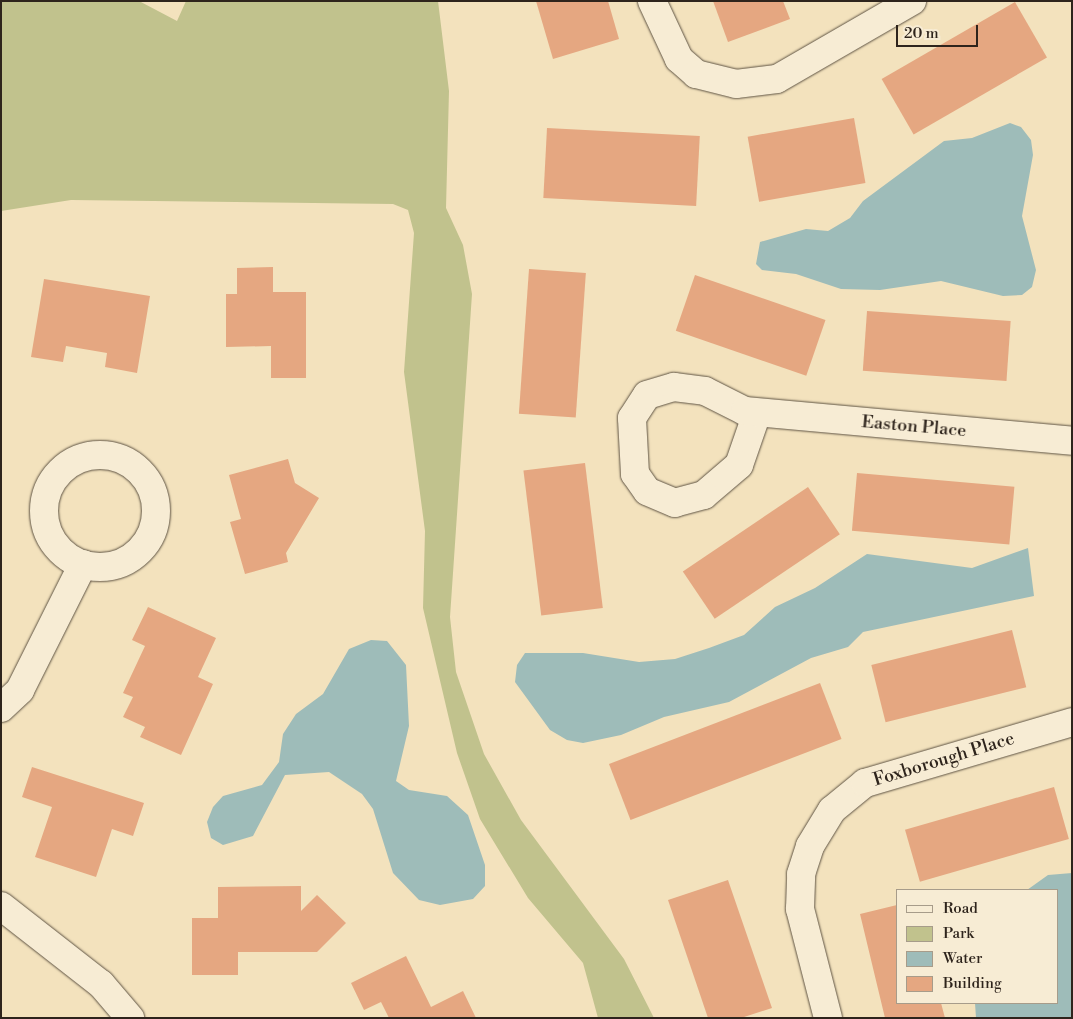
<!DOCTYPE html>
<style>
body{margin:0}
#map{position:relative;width:1073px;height:1019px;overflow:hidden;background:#f3e2bd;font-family:"Libre Bodoni",serif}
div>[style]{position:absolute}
.green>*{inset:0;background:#c1c28d}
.water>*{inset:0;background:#9ebcb9}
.building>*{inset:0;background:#e5a781;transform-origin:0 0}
.roads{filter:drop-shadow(0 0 1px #5f5444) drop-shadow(0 0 1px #5f5444)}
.minor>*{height:28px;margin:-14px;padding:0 14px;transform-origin:14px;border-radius:14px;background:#f7ecd4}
.minor>.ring{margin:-14px;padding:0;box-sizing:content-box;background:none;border:28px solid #f7ecd4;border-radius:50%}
span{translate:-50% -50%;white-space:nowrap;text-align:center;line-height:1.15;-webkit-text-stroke:4px #f7ecd4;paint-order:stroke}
.street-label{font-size:18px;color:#2e241c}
.frame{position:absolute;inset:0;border:2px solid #2e241c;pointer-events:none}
.legend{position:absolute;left:896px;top:889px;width:162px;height:115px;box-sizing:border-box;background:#f7ecd4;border:1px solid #a79c8a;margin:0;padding:6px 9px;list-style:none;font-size:15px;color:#2e241c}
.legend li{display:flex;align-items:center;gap:10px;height:25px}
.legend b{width:25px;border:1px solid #a79c8a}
.scale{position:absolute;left:896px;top:25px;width:82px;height:22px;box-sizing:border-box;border:2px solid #2e241c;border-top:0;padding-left:6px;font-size:15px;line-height:18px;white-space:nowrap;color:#2e241c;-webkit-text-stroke:4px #f7ecd4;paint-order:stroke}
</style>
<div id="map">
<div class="green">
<i style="clip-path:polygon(1px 1px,139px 1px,177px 21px,186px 1px,438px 1px,449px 91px,446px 208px,463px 245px,472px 294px,450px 617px,456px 672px,484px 754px,521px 820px,624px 959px,654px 1018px,598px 1018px,583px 963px,528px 898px,480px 819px,457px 753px,423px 608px,425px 531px,404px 372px,414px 233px,408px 210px,393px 204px,71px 200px,1px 211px)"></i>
</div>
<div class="water">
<i style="clip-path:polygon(1010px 123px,1021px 127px,1031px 140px,1033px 155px,1022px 216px,1036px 270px,1032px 287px,1022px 295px,1003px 296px,941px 281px,880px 290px,841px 289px,796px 274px,762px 270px,756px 264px,760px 242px,806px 229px,828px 231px,850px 218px,863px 201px,944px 141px,972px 138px)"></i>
<i style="clip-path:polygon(1028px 548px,1034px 596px,863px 632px,848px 647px,811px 658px,729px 702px,664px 717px,621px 735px,583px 743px,567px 740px,550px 730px,515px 682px,517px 665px,525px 653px,583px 653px,639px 662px,675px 659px,709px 648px,744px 635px,775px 607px,815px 588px,867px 554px,972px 568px)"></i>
<i style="clip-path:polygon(371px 640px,387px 641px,406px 665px,409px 726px,396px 781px,409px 790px,447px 796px,468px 815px,485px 865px,485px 886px,473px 899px,440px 905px,419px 900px,393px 873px,373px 809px,362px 794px,329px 772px,285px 775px,253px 836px,223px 845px,211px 838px,207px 822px,213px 807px,223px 796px,262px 785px,279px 762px,283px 734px,296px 714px,323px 694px,349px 649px)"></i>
<i style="clip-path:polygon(1072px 873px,1072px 1018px,976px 1018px,975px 1003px,1057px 1003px,1057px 890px,1027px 890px,1048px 875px)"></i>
</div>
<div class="building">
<i style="clip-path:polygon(536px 1px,608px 1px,619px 39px,553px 59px)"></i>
<i style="clip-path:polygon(713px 1px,783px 1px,790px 19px,728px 42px)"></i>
<i style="left:1015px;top:2px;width:64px;height:154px;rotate:60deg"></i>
<i style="left:854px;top:118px;width:66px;height:108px;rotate:80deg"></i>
<i style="left:547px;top:128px;width:153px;height:70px;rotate:3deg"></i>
<i style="clip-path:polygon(273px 267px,273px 292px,306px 292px,306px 378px,271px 378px,271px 346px,226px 347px,226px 294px,237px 294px,237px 268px)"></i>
<i style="left:529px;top:269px;width:57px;height:145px;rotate:4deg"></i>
<i style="left:695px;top:275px;width:138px;height:59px;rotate:19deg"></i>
<i style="clip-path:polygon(44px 279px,150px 296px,137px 373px,105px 367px,107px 353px,66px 346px,63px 362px,31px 357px)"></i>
<i style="left:867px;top:311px;width:144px;height:60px;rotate:4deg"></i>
<i style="clip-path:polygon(288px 459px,295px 483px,319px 498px,286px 553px,288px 562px,245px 574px,230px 522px,241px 519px,229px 475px)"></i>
<i style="left:585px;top:463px;width:146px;height:62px;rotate:83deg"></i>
<i style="left:857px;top:473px;width:158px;height:58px;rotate:5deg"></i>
<i style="left:808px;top:487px;width:57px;height:151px;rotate:56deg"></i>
<i style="clip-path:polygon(148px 607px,216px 638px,198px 677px,213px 684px,181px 755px,140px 737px,145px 727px,123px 717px,133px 697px,123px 693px,145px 646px,132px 640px)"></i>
<i style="left:1012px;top:630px;width:59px;height:145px;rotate:76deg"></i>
<i style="left:820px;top:683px;width:60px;height:226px;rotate:69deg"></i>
<i style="clip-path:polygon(32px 767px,144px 803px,133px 836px,112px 829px,96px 877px,35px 857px,52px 807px,22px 797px)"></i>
<i style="left:1054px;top:787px;width:54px;height:155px;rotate:74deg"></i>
<i style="clip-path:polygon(728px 880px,772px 1008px,741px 1018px,708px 1018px,668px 900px)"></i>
<i style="clip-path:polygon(301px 886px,301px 911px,317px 895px,346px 923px,317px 952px,238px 952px,238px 975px,192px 975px,192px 918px,218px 918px,218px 887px)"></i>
<i style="clip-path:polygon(897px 905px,897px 1003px,941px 1003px,945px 1018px,885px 1018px,860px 914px)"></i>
<i style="clip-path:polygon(406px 956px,431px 1007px,463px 991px,476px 1018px,389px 1018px,381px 1002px,364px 1010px,351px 983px)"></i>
</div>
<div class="roads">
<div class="minor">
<i style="left:652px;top:1px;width:64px;rotate:65deg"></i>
<i style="left:679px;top:59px;width:23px;rotate:41deg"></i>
<i style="left:696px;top:74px;width:41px;rotate:14deg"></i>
<i style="left:736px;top:84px;width:41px;rotate:-7deg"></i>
<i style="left:777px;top:79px;width:156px;rotate:-30deg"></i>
<i style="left:757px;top:413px;width:55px;rotate:109.1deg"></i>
<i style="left:739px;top:465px;width:46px;rotate:139.4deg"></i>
<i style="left:704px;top:495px;width:30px;rotate:165deg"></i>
<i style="left:675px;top:503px;width:30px;rotate:-157deg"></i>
<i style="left:647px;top:491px;width:21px;rotate:-125deg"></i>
<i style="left:635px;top:474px;width:56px;rotate:-93.1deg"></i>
<i style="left:632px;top:418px;width:27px;rotate:-57deg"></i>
<i style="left:647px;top:395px;width:28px;rotate:-17deg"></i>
<i style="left:674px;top:387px;width:31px;rotate:7deg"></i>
<i style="left:705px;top:391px;width:45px;rotate:26.6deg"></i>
<i style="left:745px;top:411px;width:328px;rotate:5.2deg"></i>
<i class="ring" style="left:44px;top:455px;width:84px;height:84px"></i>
<i style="left:1px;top:708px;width:26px;rotate:-43deg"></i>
<i style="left:20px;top:690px;width:141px;rotate:-63.4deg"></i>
<i style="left:1px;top:906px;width:127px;rotate:38deg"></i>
<i style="left:101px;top:984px;width:45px;rotate:49.5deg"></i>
<i style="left:828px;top:1018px;width:113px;rotate:-104.4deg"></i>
<i style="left:800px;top:909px;width:35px;rotate:-88deg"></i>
<i style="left:801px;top:874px;width:29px;rotate:-72deg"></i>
<i style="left:810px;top:846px;width:42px;rotate:-58.6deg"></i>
<i style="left:832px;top:810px;width:43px;rotate:-39.3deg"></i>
<i style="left:865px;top:783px;width:216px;rotate:-16.4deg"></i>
</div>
</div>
<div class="street-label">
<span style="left:914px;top:427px;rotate:5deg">Easton Place</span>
<span style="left:944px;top:760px;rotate:-17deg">Foxborough Place</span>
</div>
<div class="frame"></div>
<ul class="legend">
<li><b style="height:6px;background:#f7ecd4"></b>Road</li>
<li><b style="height:14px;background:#c1c28d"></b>Park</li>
<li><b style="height:14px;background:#9ebcb9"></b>Water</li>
<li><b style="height:14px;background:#e5a781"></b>Building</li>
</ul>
<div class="scale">20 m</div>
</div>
